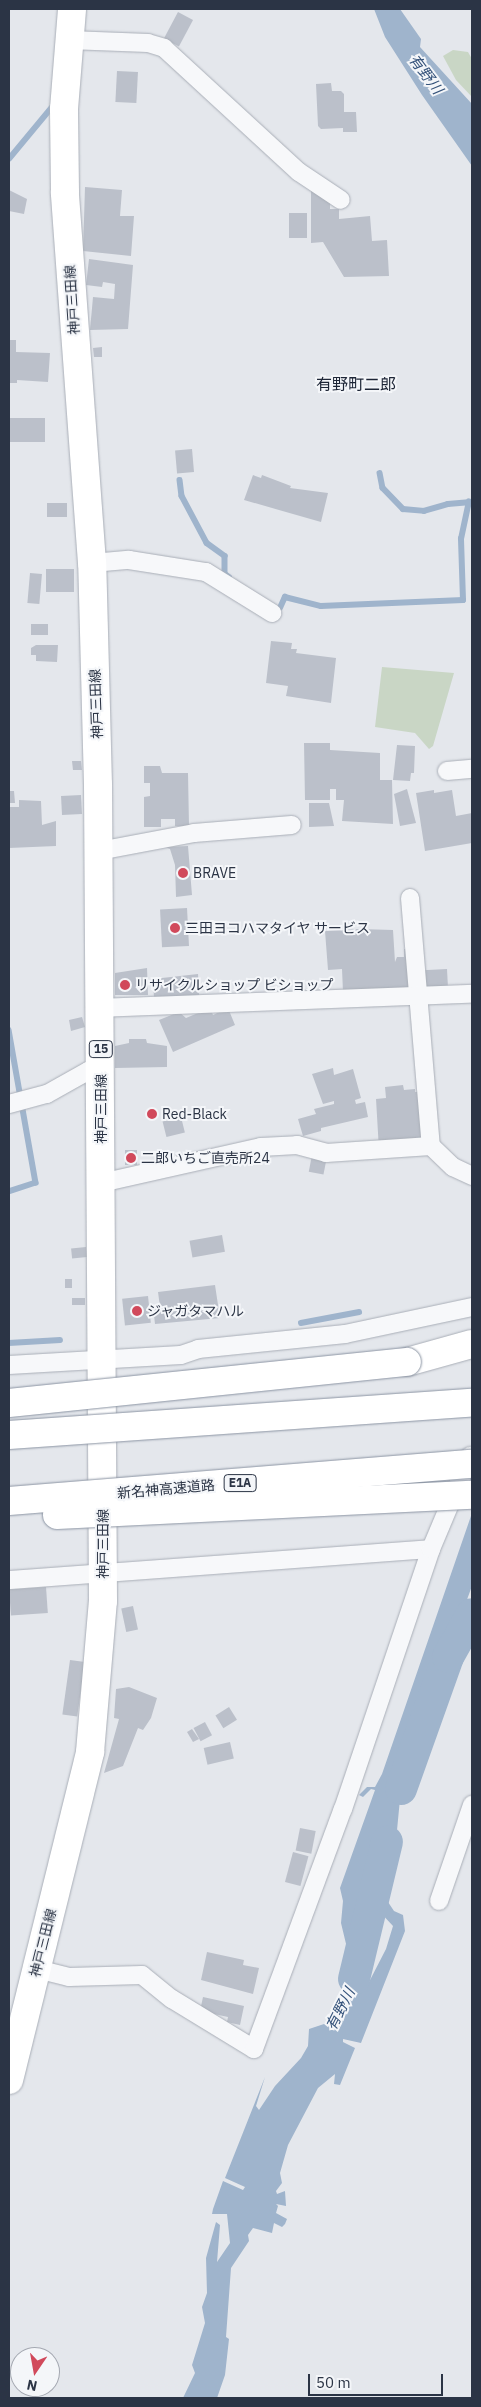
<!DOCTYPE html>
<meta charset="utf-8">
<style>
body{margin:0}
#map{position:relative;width:481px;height:2407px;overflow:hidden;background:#e4e7ec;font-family:"IBM Plex Sans","Noto Sans JP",sans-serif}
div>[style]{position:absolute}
.green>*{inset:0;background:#c9d6c5}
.water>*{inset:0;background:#9fb4cc}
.stream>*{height:5.5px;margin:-2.75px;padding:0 2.75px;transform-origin:2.75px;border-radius:2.75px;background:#9fb4cc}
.river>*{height:32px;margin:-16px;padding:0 16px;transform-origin:16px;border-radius:16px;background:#9fb4cc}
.building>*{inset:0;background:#bbc0ca;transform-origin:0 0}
.roads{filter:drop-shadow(0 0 1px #a9aeb7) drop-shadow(0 0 1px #a9aeb7)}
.minor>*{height:18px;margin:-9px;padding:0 9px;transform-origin:9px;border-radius:9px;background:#f7f8fa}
.primary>*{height:28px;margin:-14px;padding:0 14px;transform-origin:14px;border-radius:14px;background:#fff}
.motorway>*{height:28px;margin:-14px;padding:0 14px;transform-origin:14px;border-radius:14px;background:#fff}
.bridges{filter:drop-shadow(0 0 1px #8b94a3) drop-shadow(0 0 1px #8b94a3)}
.motorway-bridge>*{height:28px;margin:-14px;padding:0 14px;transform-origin:14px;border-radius:14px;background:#fff}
.dots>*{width:14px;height:14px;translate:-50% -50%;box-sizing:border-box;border:2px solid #f4f6f9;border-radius:50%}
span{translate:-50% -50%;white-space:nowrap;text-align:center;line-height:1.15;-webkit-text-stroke:4px #f4f6f9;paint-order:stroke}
.shield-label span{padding:1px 4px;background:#f4f6f9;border:1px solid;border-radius:4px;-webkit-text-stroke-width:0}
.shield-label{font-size:12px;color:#2b3445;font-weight:700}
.street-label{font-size:14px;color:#2b3445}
.poi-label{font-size:14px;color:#2b3445}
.left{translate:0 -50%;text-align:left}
.water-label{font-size:15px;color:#34527a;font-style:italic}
.quarter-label{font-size:16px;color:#1d2536}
.frame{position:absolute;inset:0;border:10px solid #2b3445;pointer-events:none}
.north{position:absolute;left:10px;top:2347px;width:50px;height:50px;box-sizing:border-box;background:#f4f6f9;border:1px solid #a4a8b1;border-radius:50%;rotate:192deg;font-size:14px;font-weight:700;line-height:20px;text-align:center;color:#2b3445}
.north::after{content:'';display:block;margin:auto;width:18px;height:22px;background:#d1495b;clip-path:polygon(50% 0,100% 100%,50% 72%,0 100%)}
.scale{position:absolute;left:308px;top:2374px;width:135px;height:22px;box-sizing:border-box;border:2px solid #2b3445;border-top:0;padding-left:6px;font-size:15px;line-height:18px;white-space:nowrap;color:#2b3445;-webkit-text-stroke:4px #f4f6f9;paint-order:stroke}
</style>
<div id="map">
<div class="green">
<i style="clip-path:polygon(453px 50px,468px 52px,472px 59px,472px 97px,456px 80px,443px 56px)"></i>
<i style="clip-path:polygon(382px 667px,454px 673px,433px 746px,429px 749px,415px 733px,375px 727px)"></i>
</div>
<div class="water">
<i style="clip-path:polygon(374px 9px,400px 9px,421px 39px,420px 47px,472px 104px,472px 166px,422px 95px,385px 37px)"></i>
<i style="clip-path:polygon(evenodd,472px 1513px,472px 1586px,422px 1722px,400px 1799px,395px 1851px,387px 1859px,388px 1902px,394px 1911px,403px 1915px,405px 1931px,361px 2043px,343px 2039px,343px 2042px,355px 2048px,340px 2085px,334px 2084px,335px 2074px,318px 2088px,288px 2145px,280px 2173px,282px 2183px,276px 2191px,277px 2194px,285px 2191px,286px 2206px,276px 2204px,278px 2206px,276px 2213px,287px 2219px,285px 2224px,282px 2227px,274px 2223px,272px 2233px,253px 2228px,248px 2235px,249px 2241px,231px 2268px,226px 2337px,229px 2339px,225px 2375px,217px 2398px,183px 2398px,195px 2373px,192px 2365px,205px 2323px,202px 2307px,207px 2293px,206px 2258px,216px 2222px,220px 2225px,217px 2262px,230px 2243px,227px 2214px,212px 2214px,213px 2209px,223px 2181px,243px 2190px,245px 2187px,225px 2178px,265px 2077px,256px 2106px,259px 2110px,275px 2086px,301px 2058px,308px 2046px,309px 2029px,327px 2023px,339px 2008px,354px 1977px,356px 1964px,347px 1948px,341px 1923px,343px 1901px,340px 1888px,375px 1790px,371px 1789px,363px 1797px,359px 1795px,367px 1787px,375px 1787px,382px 1774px,472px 1513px,376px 1867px,373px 1880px,380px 1889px,379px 1911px,393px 1926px,386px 1949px,369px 1982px,370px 1957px,365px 1948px,362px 1912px,372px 1869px,376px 1867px)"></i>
</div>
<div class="stream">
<i style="left:9px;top:159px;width:69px;rotate:-50.3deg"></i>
<i style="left:380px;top:473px;width:15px;rotate:79deg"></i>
<i style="left:383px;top:488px;width:29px;rotate:46deg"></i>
<i style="left:403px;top:509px;width:21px;rotate:5deg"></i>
<i style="left:424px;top:511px;width:25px;rotate:-16deg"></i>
<i style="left:448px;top:504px;width:23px;rotate:-5deg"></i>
<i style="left:180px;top:480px;width:16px;rotate:83deg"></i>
<i style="left:182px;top:496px;width:53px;rotate:62deg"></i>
<i style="left:207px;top:543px;width:22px;rotate:36deg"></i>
<i style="left:225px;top:556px;width:18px;rotate:90deg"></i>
<i style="left:225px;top:574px;width:5px;rotate:37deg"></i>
<i style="left:280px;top:608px;width:12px;rotate:-66deg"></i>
<i style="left:285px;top:597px;width:37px;rotate:14deg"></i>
<i style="left:321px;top:606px;width:142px;rotate:-2.4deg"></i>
<i style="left:463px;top:600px;width:61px;rotate:-91.9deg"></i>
<i style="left:461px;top:539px;width:38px;rotate:-78deg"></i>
<i style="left:9px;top:1030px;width:155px;rotate:80deg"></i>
<i style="left:36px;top:1183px;width:28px;rotate:162deg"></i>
<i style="left:301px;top:1323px;width:59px;rotate:-10.7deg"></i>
<i style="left:9px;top:1343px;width:51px;rotate:-3.4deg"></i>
</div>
<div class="river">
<i style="left:401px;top:1789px;width:140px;rotate:-70.4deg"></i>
<i style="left:448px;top:1657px;width:49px;rotate:-60.8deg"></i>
<i style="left:354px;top:1979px;width:141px;rotate:-76.5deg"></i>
</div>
<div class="building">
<i style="left:178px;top:12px;width:17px;height:30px;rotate:28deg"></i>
<i style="left:117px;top:71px;width:21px;height:31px;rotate:3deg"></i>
<i style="clip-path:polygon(331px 83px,332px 91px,341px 91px,344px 94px,344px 112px,356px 112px,357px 132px,343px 132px,343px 128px,321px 129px,318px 126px,316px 84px)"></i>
<i style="clip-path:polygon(85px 187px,122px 190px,120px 216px,134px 216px,131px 256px,83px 251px)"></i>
<i style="clip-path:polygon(9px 190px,27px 199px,24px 214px,9px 211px)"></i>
<i style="clip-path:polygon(311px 191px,330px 192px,330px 209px,339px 209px,339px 219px,370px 216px,372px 241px,387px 240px,389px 276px,344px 277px,323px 242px,311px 243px)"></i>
<i style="left:289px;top:213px;width:18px;height:25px"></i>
<i style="clip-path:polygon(89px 259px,133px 265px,128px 329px,90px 330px,93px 297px,114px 299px,115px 284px,103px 282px,102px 287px,86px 285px)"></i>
<i style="clip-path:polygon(9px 340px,16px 340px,16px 352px,50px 353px,48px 382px,17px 380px,17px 383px,9px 383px)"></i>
<i style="clip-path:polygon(102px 347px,102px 357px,94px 357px,93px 348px)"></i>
<i style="left:9px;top:418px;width:36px;height:24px"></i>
<i style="left:192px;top:449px;width:23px;height:17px;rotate:85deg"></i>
<i style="clip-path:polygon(253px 475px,261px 478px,262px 475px,291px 486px,290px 488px,328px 493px,321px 522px,244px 500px)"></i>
<i style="left:47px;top:503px;width:20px;height:14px"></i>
<i style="left:46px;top:569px;width:28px;height:23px"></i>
<i style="left:30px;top:573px;width:12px;height:30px;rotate:5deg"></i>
<i style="left:31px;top:624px;width:17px;height:11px"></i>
<i style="clip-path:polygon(271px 641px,292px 643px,291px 649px,297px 649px,296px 653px,336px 658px,331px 703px,286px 696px,288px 686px,266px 683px)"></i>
<i style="clip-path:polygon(36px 645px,58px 645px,57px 662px,36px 661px,36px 655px,31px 655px,31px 648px)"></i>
<i style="clip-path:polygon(304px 743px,330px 743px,330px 750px,380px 753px,380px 780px,392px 780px,393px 824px,342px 821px,344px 800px,336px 800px,336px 789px,330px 789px,330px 800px,305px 800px)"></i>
<i style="clip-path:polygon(397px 745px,415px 746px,414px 773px,411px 773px,410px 781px,393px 780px)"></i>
<i style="clip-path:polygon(72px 761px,81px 761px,82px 770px,73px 770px)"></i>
<i style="clip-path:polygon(144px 766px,160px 766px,162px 773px,188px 773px,189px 826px,175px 826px,175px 819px,161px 819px,161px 827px,144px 827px,144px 797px,150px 796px,150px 783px,144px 783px)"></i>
<i style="clip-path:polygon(407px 789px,416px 823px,400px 826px,394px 794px)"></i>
<i style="clip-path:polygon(434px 790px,434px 793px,452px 790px,456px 816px,472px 813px,472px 843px,425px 851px,416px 793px)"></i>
<i style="clip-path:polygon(9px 791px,14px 791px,15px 803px,9px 803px)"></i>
<i style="left:81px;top:795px;width:19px;height:20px;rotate:87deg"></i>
<i style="clip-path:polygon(19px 800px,41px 801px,42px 825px,56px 821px,56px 846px,9px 848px,9px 807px,19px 807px)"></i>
<i style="clip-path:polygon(309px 803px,329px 803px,334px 826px,309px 827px)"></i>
<i style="clip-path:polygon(188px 846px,192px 895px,176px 897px,175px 865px,170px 849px,165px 847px)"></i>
<i style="left:187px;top:908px;width:38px;height:27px;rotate:87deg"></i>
<i style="clip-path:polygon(359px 929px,393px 930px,395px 962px,397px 957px,404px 957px,404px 949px,410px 949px,412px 988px,343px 992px,342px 969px,328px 970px,325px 931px)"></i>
<i style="clip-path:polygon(147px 968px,148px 995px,115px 995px,115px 973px)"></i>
<i style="left:447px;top:969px;width:20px;height:29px;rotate:87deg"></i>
<i style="clip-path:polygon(198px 974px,199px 995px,196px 996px,154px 998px,153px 979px)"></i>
<i style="clip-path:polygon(210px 1008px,213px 1015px,228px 1008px,235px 1025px,173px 1052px,159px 1020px,179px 1012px,186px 1018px)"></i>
<i style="clip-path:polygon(82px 1017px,85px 1027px,71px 1031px,69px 1020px)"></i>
<i style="clip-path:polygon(129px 1039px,146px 1039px,147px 1043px,167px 1046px,167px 1067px,115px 1068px,115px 1046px,129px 1043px)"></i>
<i style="clip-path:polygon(333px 1068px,334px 1075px,353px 1069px,361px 1098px,355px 1100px,356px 1104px,365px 1102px,368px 1117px,321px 1128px,321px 1131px,303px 1136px,298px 1119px,316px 1114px,314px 1109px,334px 1104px,334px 1101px,323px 1104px,312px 1074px)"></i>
<i style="clip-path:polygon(403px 1085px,404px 1090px,415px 1089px,415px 1092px,419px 1092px,426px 1144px,379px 1150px,376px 1099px,386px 1098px,385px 1087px)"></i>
<i style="left:181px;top:1117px;width:16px;height:19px;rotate:76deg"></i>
<i style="left:125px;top:1150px;width:12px;height:15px"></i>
<i style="left:312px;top:1155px;width:15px;height:17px;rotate:11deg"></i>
<i style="left:222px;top:1235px;width:17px;height:33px;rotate:80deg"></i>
<i style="left:86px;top:1247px;width:10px;height:15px;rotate:84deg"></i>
<i style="left:65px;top:1279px;width:7px;height:9px"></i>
<i style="clip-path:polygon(215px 1285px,220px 1318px,155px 1324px,153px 1307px,160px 1307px,158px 1292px)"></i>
<i style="left:148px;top:1296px;width:27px;height:26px;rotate:84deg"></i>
<i style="left:85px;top:1298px;width:7px;height:13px;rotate:90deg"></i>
<i style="left:46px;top:1587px;width:26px;height:37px;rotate:86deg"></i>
<i style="left:133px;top:1606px;width:24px;height:12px;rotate:78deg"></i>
<i style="left:70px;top:1660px;width:15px;height:55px;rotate:8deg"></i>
<i style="clip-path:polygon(129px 1687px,157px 1698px,151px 1718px,143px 1730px,138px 1728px,123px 1766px,104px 1773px,119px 1719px,114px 1718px,116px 1689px)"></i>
<i style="left:229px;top:1707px;width:15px;height:16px;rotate:58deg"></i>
<i style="left:205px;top:1722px;width:15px;height:13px;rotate:62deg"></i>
<i style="clip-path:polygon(192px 1729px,199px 1739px,193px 1742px,187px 1732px)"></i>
<i style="left:230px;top:1742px;width:17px;height:27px;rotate:77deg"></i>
<i style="left:300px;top:1828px;width:16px;height:23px;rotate:11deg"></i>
<i style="left:293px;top:1852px;width:16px;height:31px;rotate:15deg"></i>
<i style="clip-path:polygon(207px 1952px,244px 1960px,243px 1965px,259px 1968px,253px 1994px,201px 1980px)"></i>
<i style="clip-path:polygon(203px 1997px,244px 2006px,240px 2025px,227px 2022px,228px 2017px,200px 2011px)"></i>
</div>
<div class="roads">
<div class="minor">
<i style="left:69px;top:40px;width:79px;rotate:2.2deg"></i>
<i style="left:148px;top:43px;width:17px;rotate:17deg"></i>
<i style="left:164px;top:48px;width:183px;rotate:42.6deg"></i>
<i style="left:299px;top:172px;width:50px;rotate:33.7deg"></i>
<i style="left:92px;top:563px;width:37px;rotate:-5deg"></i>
<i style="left:129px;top:560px;width:78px;rotate:8.9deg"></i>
<i style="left:206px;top:572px;width:78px;rotate:31.8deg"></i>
<i style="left:447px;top:771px;width:25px;rotate:-5deg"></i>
<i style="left:99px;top:851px;width:97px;rotate:-10.7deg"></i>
<i style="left:194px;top:833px;width:98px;rotate:-4.7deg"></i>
<i style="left:410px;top:898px;width:249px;rotate:85.2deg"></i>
<i style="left:431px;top:1146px;width:30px;rotate:44deg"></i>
<i style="left:453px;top:1167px;width:21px;rotate:25deg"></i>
<i style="left:100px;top:1008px;width:372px;rotate:-2.2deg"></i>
<i style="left:9px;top:1104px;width:39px;rotate:-15deg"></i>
<i style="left:47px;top:1094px;width:47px;rotate:-29.3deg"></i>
<i style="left:88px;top:1071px;width:13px"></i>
<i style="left:101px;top:1183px;width:164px;rotate:-12.7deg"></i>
<i style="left:261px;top:1147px;width:36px;rotate:-3deg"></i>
<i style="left:297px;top:1145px;width:30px;rotate:15deg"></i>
<i style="left:326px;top:1153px;width:105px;rotate:-3.8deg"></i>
<i style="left:9px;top:1365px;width:172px;rotate:-3.3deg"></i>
<i style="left:181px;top:1355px;width:18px;rotate:-19deg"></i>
<i style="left:198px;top:1349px;width:148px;rotate:-5.8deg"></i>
<i style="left:345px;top:1334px;width:130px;rotate:-12deg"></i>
<i style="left:9px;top:1580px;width:423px;rotate:-4.2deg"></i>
<i style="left:439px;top:1901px;width:102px;rotate:-71deg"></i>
<i style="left:37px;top:1969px;width:33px;rotate:14deg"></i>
<i style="left:69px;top:1977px;width:73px;rotate:-1.6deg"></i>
<i style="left:142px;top:1975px;width:38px;rotate:39deg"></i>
<i style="left:172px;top:1999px;width:96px;rotate:31.4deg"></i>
<i style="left:254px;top:2049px;width:256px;rotate:-69.7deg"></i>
<i style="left:343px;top:1809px;width:274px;rotate:-71.3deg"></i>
<i style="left:431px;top:1549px;width:101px;rotate:-67.2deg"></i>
</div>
<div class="primary">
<i style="left:9px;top:2080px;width:338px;rotate:-76.1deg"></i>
<i style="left:90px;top:1752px;width:152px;rotate:-85.1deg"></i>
<i style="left:103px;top:1601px;width:816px;rotate:-90.35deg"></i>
<i style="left:98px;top:785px;width:222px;rotate:-91.5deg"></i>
<i style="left:92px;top:563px;width:372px;rotate:-94.2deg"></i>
<i style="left:65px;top:192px;width:83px;rotate:-90.7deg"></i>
<i style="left:64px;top:109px;width:100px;rotate:-85.4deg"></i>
</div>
<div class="motorway">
<i style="left:407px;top:1362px;width:67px;rotate:-15.5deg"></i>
</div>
</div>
<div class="bridges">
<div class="motorway-bridge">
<i style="left:9px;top:1403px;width:400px;rotate:-5.9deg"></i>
<i style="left:9px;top:1435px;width:464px;rotate:-4deg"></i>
<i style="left:9px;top:1501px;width:464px;rotate:-4.6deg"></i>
<i style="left:57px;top:1515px;width:415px;rotate:-2.8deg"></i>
</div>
</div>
<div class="dots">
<i style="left:183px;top:873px;background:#d1495b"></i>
<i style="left:175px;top:928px;background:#d1495b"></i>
<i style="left:125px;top:985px;background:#d1495b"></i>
<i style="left:152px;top:1114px;background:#d1495b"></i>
<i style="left:131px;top:1158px;background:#d1495b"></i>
<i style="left:137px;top:1311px;background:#d1495b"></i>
</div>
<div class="shield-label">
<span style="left:101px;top:1049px">15</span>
<span style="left:240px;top:1483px">E1A</span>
</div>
<div class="street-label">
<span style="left:72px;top:300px;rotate:-94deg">神戸三田線</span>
<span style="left:96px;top:704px;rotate:-92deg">神戸三田線</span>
<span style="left:101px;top:1109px;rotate:-90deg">神戸三田線</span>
<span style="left:166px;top:1489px;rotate:-5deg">新名神高速道路</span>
<span style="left:103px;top:1544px;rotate:-90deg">神戸三田線</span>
<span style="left:43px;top:1943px;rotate:-76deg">神戸三田線</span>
</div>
<div class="poi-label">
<span class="left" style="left:193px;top:873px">BRAVE</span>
<span class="left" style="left:185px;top:928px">三田ヨコハマタイヤ サービス</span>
<span class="left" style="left:135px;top:985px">リサイクルショップ ビショップ</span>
<span class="left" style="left:162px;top:1114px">Red-Black</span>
<span class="left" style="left:141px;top:1158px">二郎いちご直売所24</span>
<span class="left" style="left:147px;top:1311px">ジャガタマハル</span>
</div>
<div class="water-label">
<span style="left:426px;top:74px;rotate:53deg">有野川</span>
<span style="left:340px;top:2009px;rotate:-63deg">有野川</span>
</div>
<div class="quarter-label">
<span style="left:356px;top:384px">有野町二郎</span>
</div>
<div class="frame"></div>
<div class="north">N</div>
<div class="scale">50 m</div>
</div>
